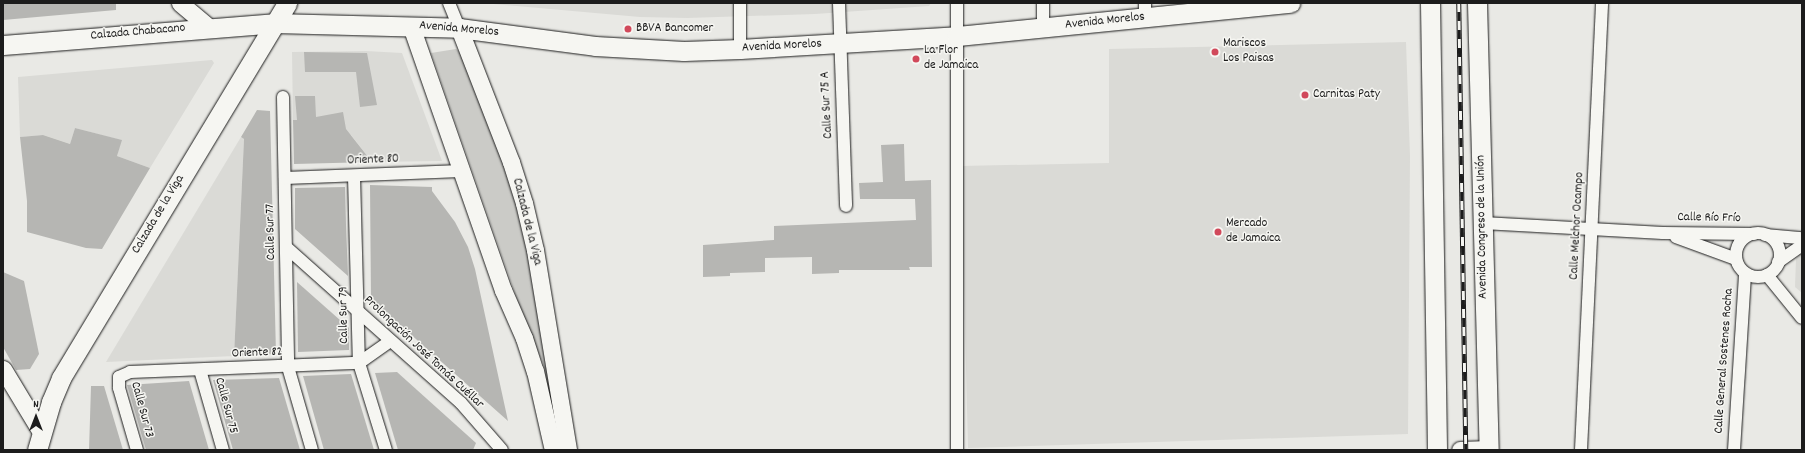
<!DOCTYPE html>
<meta charset="utf-8">
<style>
body{margin:0}
#map{position:relative;width:1805px;height:453px;overflow:hidden;background:#e9e9e5;font-family:Dekko,sans-serif}
div>[style]{position:absolute}
.built>*{inset:0;background:#dadad6}
.green>*{inset:0;background:#cbcbc7}
.building>*{inset:0;background:#b6b6b3}
.roads{filter:drop-shadow(0 0 1px #1c1c1c) drop-shadow(0 0 1px #1c1c1c)}
.street>*{height:12px;margin:-6px;padding:0 6px;transform-origin:6px;border-radius:6px;background:#f6f6f2}
.street>.ring{margin:-6px;padding:0;box-sizing:content-box;background:none;border:12px solid #f6f6f2;border-radius:50%}
.secondary>*{height:17px;margin:-8.5px;padding:0 8.5px;transform-origin:8.5px;border-radius:8.5px;background:#f6f6f2}
.primary>*{height:19px;margin:-9.5px;padding:0 9.5px;transform-origin:9.5px;border-radius:9.5px;background:#f6f6f2}
.rail>*{height:4.5px;margin-top:-2.25px;transform-origin:0;background:repeating-linear-gradient(90deg,#f6f6f2 0 9px,#1c1c1c 0 18px);box-sizing:border-box;border-block:1px solid #1c1c1c}
.dots>*{width:11px;height:11px;translate:-50% -50%;box-sizing:border-box;border:2px solid #f6f6f2;border-radius:50%}
span{translate:-50% -50%;white-space:nowrap;text-align:center;line-height:1.15;-webkit-text-stroke:3px #f6f6f2;paint-order:stroke}
.street-label{font-size:13px;color:#1c1c1c}
.poi-label{font-size:13px;color:#1c1c1c}
.left{translate:0 -50%;text-align:left}
.frame{position:absolute;inset:0;border:4px solid #1c1c1c;pointer-events:none}
.north{position:absolute;left:16px;top:397px;width:40px;height:40px;-webkit-text-stroke:3px #f6f6f2;paint-order:stroke;rotate:0deg;font-size:11px;font-weight:700;line-height:16px;text-align:center;color:#1c1c1c}
.north::after{content:'';display:block;margin:auto;width:14px;height:18px;background:#1c1c1c;clip-path:polygon(50% 0,100% 100%,50% 72%,0 100%)}
</style>
<div id="map">
<div class="built">
<i style="clip-path:polygon(482px 3px,931px 3px,929px 6px,815px 14px,687px 18px,640px 17px)"></i>
<i style="clip-path:polygon(1406px 42px,1410px 156px,1408px 434px,968px 448px,961px 166px,1109px 163px,1109px 49px)"></i>
<i style="clip-path:polygon(366px 51px,402px 53px,442px 161px,372px 162px,351px 135px,299px 150px,297px 120px,293px 120px,292px 52px)"></i>
<i style="clip-path:polygon(212px 60px,214px 63px,150px 168px,117px 156px,121px 140px,75px 128px,70px 144px,43px 135px,20px 137px,18px 77px)"></i>
<i style="clip-path:polygon(241px 137px,244px 139px,234px 356px,106px 362px)"></i>
<i style="clip-path:polygon(1802px 251px,1802px 293px,1795px 287px,1796px 259px)"></i>
</div>
<div class="green">
<i style="clip-path:polygon(456px 49px,460px 52px,490px 124px,528px 236px,549px 379px,518px 302px,431px 53px)"></i>
</div>
<div class="building">
<i style="clip-path:polygon(3px 3px,116px 3px,116px 10px,3px 20px)"></i>
<i style="clip-path:polygon(304px 52px,367px 53px,377px 105px,360px 107px,356px 72px,305px 72px)"></i>
<i style="clip-path:polygon(295px 96px,315px 96px,316px 117px,343px 112px,346px 129px,372px 162px,294px 164px,293px 120px,297px 120px)"></i>
<i style="clip-path:polygon(257px 110px,270px 111px,276px 354px,234px 356px,244px 139px,241px 137px)"></i>
<i style="clip-path:polygon(75px 128px,122px 140px,117px 156px,150px 168px,102px 249px,86px 248px,27px 232px,27px 201px,20px 137px,43px 135px,70px 144px)"></i>
<i style="clip-path:polygon(904px 144px,905px 181px,931px 180px,932px 267px,909px 267px,910px 270px,839px 270px,839px 273px,812px 274px,812px 257px,765px 258px,765px 272px,730px 273px,730px 276px,703px 277px,703px 245px,774px 240px,774px 226px,916px 220px,915px 199px,860px 199px,859px 183px,883px 182px,881px 145px)"></i>
<i style="clip-path:polygon(370px 185px,432px 187px,432px 191px,455px 222px,468px 247px,475px 269px,508px 421px,371px 299px)"></i>
<i style="clip-path:polygon(345px 187px,346px 225px,348px 276px,295px 229px,295px 188px)"></i>
<i style="clip-path:polygon(3px 272px,24px 281px,39px 354px,30px 369px,16px 370px,3px 347px)"></i>
<i style="clip-path:polygon(297px 282px,349px 328px,349px 350px,298px 352px)"></i>
<i style="clip-path:polygon(397px 372px,476px 443px,473px 450px,398px 450px,375px 373px)"></i>
<i style="clip-path:polygon(351px 374px,374px 450px,324px 450px,303px 376px)"></i>
<i style="clip-path:polygon(279px 378px,300px 450px,233px 450px,213px 380px)"></i>
<i style="clip-path:polygon(189px 381px,209px 450px,146px 450px,127px 385px)"></i>
<i style="clip-path:polygon(91px 386px,104px 386px,123px 450px,89px 450px)"></i>
</div>
<div class="roads">
<div class="street">
<i style="left:449px;top:3px;width:27px;rotate:68deg"></i>
<i style="left:740px;top:3px;width:46px;rotate:90deg"></i>
<i style="left:839px;top:3px;width:203px;rotate:88deg"></i>
<i style="left:1043px;top:3px;width:25px;rotate:90deg"></i>
<i style="left:1145px;top:3px;width:15px;rotate:90deg"></i>
<i style="left:283px;top:97px;width:270px;rotate:88.9deg"></i>
<i style="left:288px;top:367px;width:86px;rotate:73.9deg"></i>
<i style="left:354px;top:176px;width:187px;rotate:88.5deg"></i>
<i style="left:359px;top:363px;width:91px;rotate:72.8deg"></i>
<i style="left:285px;top:178px;width:176px;rotate:-2.3deg"></i>
<i style="left:1483px;top:223px;width:180px;rotate:3.2deg"></i>
<i style="left:1663px;top:233px;width:91px;rotate:0.6deg"></i>
<i class="ring" style="left:1736px;top:233px;width:32px;height:32px"></i>
<i style="left:1765px;top:235px;width:37px;rotate:5deg"></i>
<i style="left:1676px;top:237px;width:64px;rotate:20.1deg"></i>
<i style="left:286px;top:247px;width:234px;rotate:41.7deg"></i>
<i style="left:461px;top:403px;width:62px;rotate:48.9deg"></i>
<i style="left:1778px;top:262px;width:29px;rotate:-35deg"></i>
<i style="left:1767px;top:275px;width:55px;rotate:50.9deg"></i>
<i style="left:200px;top:370px;width:83px;rotate:74deg"></i>
<i style="left:137px;top:450px;width:65px;rotate:-106.2deg"></i>
<i style="left:119px;top:388px;width:11px;rotate:-90deg"></i>
<i style="left:119px;top:377px;width:12px;rotate:-24deg"></i>
<i style="left:130px;top:372px;width:229px;rotate:-2.3deg"></i>
<i style="left:359px;top:363px;width:38px;rotate:-35deg"></i>
<i style="left:957px;top:450px;width:447px;rotate:-90deg"></i>
<i style="left:1581px;top:450px;width:447px;rotate:-87.3deg"></i>
<i style="left:1734px;top:450px;width:177px;rotate:-86.4deg"></i>
</div>
<div class="secondary">
<i style="left:180px;top:3px;width:38px;rotate:40deg"></i>
<i style="left:411px;top:26px;width:280px;rotate:70.8deg"></i>
<i style="left:503px;top:290px;width:52px;rotate:66.4deg"></i>
<i style="left:524px;top:338px;width:35px;rotate:72deg"></i>
<i style="left:535px;top:371px;width:81px;rotate:77.2deg"></i>
<i style="left:459px;top:28px;width:144px;rotate:68.8deg"></i>
<i style="left:511px;top:162px;width:43px;rotate:72.4deg"></i>
<i style="left:524px;top:203px;width:48px;rotate:76.8deg"></i>
<i style="left:535px;top:250px;width:203px;rotate:80.6deg"></i>
<i style="left:3px;top:369px;width:74px;rotate:58.9deg"></i>
<i style="left:1460px;top:450px;width:29px;rotate:-2deg"></i>
</div>
<div class="primary">
<i style="left:1430px;top:3px;width:447px;rotate:89.1deg"></i>
<i style="left:1477px;top:3px;width:447px;rotate:88.5deg"></i>
<i style="left:3px;top:45px;width:272px;rotate:-4.6deg"></i>
<i style="left:274px;top:23px;width:185px;rotate:1.5deg"></i>
<i style="left:459px;top:28px;width:137px;rotate:7.5deg"></i>
<i style="left:595px;top:46px;width:89px;rotate:3.2deg"></i>
<i style="left:684px;top:51px;width:56px;rotate:-2deg"></i>
<i style="left:740px;top:49px;width:217px;rotate:-3.4deg"></i>
<i style="left:957px;top:36px;width:335px;rotate:-5.7deg"></i>
<i style="left:37px;top:450px;width:50px;rotate:-73.7deg"></i>
<i style="left:51px;top:402px;width:26px;rotate:-67deg"></i>
<i style="left:61px;top:378px;width:438px;rotate:-58.9deg"></i>
</div>
</div>
<div class="rail">
<i style="left:1459px;top:3px;width:447px;rotate:89.1deg"></i>
</div>
<div class="dots">
<i style="left:628px;top:29px;background:#d1495b"></i>
<i style="left:1215px;top:52px;background:#d1495b"></i>
<i style="left:916px;top:59px;background:#d1495b"></i>
<i style="left:1305px;top:95px;background:#d1495b"></i>
<i style="left:1218px;top:232px;background:#d1495b"></i>
</div>
<div class="street-label">
<span style="left:1105px;top:22px;rotate:-6deg">Avenida Morelos</span>
<span style="left:459px;top:30px;rotate:5deg">Avenida Morelos</span>
<span style="left:138px;top:33px;rotate:-5deg">Calzada Chabacano</span>
<span style="left:782px;top:47px;rotate:-3deg">Avenida Morelos</span>
<span style="left:828px;top:105px;rotate:-93deg">Calle Sur 75 A</span>
<span style="left:373px;top:161px;rotate:-2deg">Oriente 80</span>
<span style="left:159px;top:215px;rotate:-59deg">Calzada de la Viga</span>
<span style="left:1709px;top:219px;rotate:1deg">Calle Río Frío</span>
<span style="left:526px;top:222px;rotate:76deg">Calzada de la Viga</span>
<span style="left:1578px;top:226px;rotate:-87deg">Calle Melchor Ocampo</span>
<span style="left:1483px;top:227px;rotate:-91deg">Avenida Congreso de la Unión</span>
<span style="left:272px;top:232px;rotate:-91deg">Calle Sur 77</span>
<span style="left:345px;top:315px;rotate:-91deg">Calle Sur 79</span>
<span style="left:423px;top:353px;rotate:43deg">Prolongación José Tomás Cuéllar</span>
<span style="left:257px;top:354px;rotate:-2deg">Oriente 82</span>
<span style="left:1725px;top:361px;rotate:-86deg">Calle General Sostenes Rocha</span>
<span style="left:225px;top:406px;rotate:75deg">Calle Sur 75</span>
<span style="left:141px;top:410px;rotate:75deg">Calle Sur 73</span>
</div>
<div class="poi-label">
<span class="left" style="left:636px;top:29px">BBVA Bancomer</span>
<span class="left" style="left:1223px;top:52px">Mariscos<br>Los Paisas</span>
<span class="left" style="left:924px;top:59px">La Flor<br>de Jamaica</span>
<span class="left" style="left:1313px;top:95px">Carnitas Paty</span>
<span class="left" style="left:1226px;top:232px">Mercado<br>de Jamaica</span>
</div>
<div class="frame"></div>
<div class="north">N</div>
</div>
